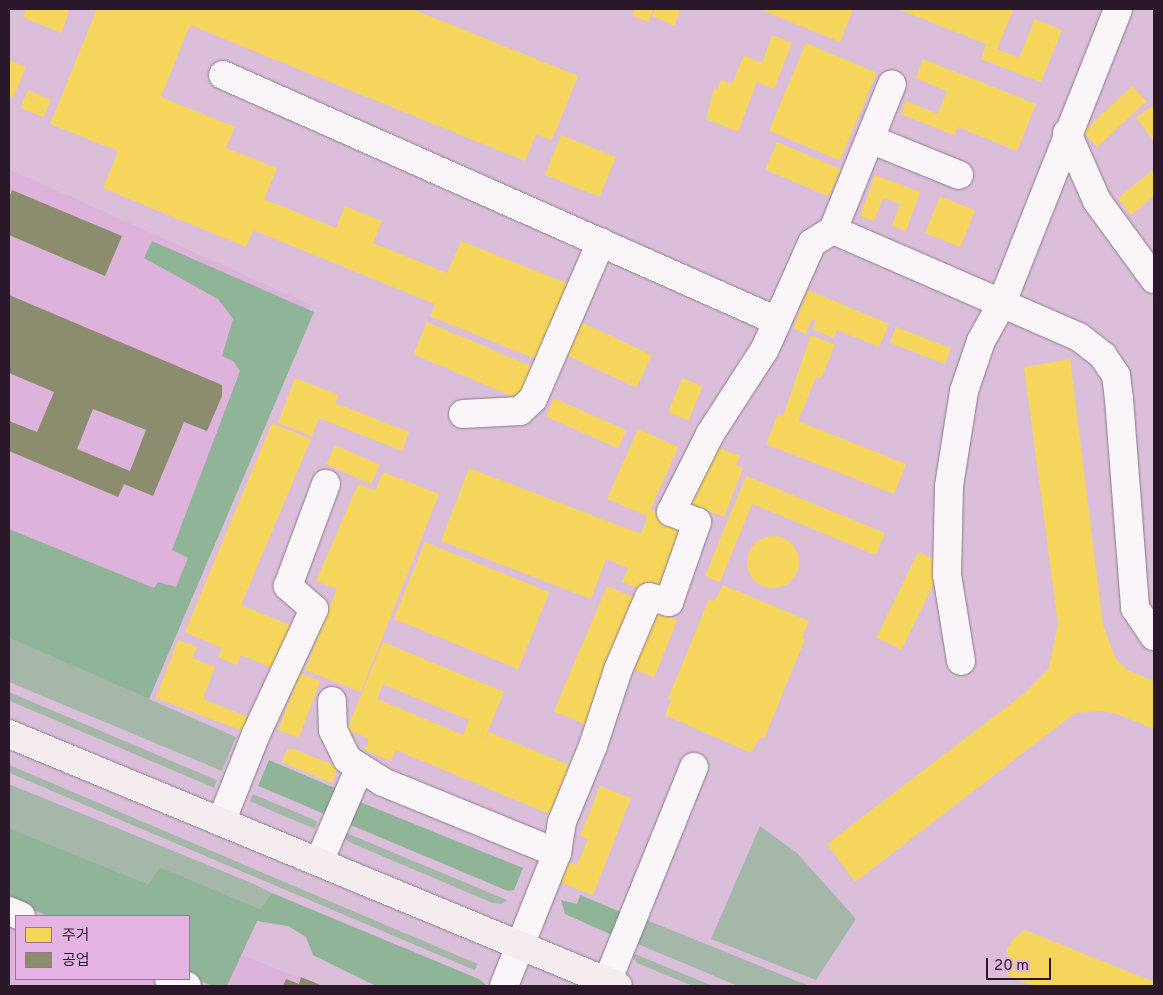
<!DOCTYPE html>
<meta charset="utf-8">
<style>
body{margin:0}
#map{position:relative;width:1163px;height:995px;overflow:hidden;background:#dbbfda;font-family:Overpass,"Noto Sans KR",sans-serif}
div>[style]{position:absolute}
.built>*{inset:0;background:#ddb2db}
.green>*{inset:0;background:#a4b7a8;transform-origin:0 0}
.forest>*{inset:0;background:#8fb498;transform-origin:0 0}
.homes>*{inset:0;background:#f6d55c;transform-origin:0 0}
.round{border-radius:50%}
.industry>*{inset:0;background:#8c8c6e}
.roads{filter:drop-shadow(0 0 1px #8d798c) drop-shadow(0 0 1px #8d798c)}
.minor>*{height:28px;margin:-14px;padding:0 14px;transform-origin:14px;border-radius:14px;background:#faf5f9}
.major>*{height:28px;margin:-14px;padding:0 14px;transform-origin:14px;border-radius:14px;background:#f4ecef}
span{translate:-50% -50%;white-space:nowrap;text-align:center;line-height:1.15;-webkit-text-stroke:5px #e6b4e4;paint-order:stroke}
.frame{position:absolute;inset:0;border:10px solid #2a1729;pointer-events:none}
.legend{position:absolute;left:15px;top:915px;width:175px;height:65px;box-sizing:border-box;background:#e6b4e4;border:1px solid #9b7599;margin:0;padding:6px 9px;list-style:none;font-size:15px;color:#2a1729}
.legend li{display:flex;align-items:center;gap:10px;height:25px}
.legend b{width:25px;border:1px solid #9b7599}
.scale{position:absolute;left:986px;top:958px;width:65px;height:22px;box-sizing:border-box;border:2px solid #2a1729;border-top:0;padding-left:6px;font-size:15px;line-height:18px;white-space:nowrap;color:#2a1729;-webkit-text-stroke:4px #e6b4e4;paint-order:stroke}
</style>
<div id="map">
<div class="built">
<i style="clip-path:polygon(9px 169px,311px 305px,139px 702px,9px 646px)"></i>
<i style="clip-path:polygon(9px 862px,144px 916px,16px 916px,16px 979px,189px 979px,189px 934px,320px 986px,9px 986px)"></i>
</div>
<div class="green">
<i style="clip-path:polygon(9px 638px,236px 737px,222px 771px,9px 682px)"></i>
<i style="left:9px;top:692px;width:226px;height:8px;rotate:23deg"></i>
<i style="left:9px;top:765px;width:509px;height:7px;rotate:23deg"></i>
<i style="clip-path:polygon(9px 784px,252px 883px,272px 893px,260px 909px,160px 867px,148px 884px,9px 828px)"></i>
<i style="left:253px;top:794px;width:70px;height:8px;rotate:23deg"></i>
<i style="clip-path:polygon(760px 826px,797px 853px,856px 919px,816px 980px,711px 939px)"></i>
<i style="clip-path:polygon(344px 832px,507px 900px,501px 904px,493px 903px,351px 843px,345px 839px)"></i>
<i style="clip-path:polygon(644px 919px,810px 986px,738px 986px,633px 942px)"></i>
<i style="clip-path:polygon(630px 952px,713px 986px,693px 986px,637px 963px)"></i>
</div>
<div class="forest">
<i style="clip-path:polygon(152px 241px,314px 312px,149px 699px,9px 638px,9px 529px,154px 588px,158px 582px,176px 587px,188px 558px,172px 550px,240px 371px,233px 361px,222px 356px,233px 319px,218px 299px,144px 258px)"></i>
<i style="left:269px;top:760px;width:72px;height:28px;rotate:23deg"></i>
<i style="clip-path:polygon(355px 800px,523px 868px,514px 890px,508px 891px,346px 823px)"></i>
<i style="clip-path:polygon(9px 828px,148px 884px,160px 867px,260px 909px,272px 893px,479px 979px,487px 986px,376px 986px,313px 955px,306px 937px,288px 926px,257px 921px,227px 986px,212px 986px,189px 976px,189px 916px,48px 916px,9px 899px)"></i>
<i style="clip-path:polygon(580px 895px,621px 912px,612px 935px,565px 914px,561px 900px,577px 904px)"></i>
</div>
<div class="homes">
<i style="clip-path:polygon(26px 9px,68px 9px,68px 14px,61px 33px,23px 17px)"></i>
<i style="clip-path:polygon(97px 9px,412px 9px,578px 76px,552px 140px,536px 134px,525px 161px,190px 25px,161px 97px,235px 127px,226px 148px,277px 168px,264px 199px,336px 228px,345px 206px,382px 221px,373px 243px,447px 273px,461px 241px,569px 284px,538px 360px,430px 316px,435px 304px,253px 230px,246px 247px,103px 188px,118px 151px,50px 124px)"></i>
<i style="clip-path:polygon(634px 9px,653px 9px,648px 22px,632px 15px)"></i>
<i style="clip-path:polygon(655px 9px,681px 9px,674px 26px,652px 16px)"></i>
<i style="clip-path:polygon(759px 9px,853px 9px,840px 42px)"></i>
<i style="clip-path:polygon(898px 9px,1013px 10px,997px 49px,1019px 58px,1035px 19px,1062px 30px,1041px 82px,981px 59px,986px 44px)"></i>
<i style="clip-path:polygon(772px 35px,792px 43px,774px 89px,757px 82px,738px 132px,706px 119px,714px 88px,718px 89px,721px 80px,732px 84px,744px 55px,762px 63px)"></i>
<i style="left:806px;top:43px;width:77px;height:95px;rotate:23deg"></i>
<i style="clip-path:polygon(923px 59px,1036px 104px,1017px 151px,958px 127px,954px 135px,901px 114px,906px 101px,938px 114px,947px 91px,916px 78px)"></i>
<i style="clip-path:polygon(9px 60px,26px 67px,13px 98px,9px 96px)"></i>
<i style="left:1132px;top:86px;width:21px;height:67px;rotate:47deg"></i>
<i style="left:28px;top:90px;width:25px;height:19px;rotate:23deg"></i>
<i style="clip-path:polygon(1153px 105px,1154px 107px,1154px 141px,1136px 118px)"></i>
<i style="left:561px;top:135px;width:59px;height:43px;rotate:22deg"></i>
<i style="left:777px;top:142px;width:69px;height:30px;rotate:23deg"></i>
<i style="clip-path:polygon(1154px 169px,1154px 196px,1131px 215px,1118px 198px)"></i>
<i style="clip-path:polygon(875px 175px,920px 192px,906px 231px,892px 226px,900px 204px,883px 198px,874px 221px,860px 216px)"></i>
<i style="left:940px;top:196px;width:38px;height:40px;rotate:22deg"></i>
<i style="clip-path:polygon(808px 290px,889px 324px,879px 347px,837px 330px,833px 338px,813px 329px,816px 321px,812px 319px,806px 334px,793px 328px)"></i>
<i style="left:427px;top:322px;width:116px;height:35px;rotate:23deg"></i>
<i style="left:581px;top:322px;width:78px;height:36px;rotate:25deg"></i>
<i style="left:896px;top:327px;width:59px;height:17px;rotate:21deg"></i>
<i style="clip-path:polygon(811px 335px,835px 345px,821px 379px,816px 377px,798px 421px,906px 464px,894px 494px,766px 444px,778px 414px,783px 416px)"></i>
<i style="clip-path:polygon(1070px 359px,1103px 625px,1116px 659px,1127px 670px,1154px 681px,1154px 729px,1120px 715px,1102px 711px,1075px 713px,855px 882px,827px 844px,1025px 693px,1049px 668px,1058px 624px,1024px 367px)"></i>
<i style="clip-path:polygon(295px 378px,339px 395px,335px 403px,409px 432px,402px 451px,319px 418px,312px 436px,278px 423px)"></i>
<i style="left:682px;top:378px;width:22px;height:37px;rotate:22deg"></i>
<i style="left:554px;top:398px;width:79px;height:20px;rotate:24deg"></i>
<i style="clip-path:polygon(272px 423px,311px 439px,241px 605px,297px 628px,279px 671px,241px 655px,237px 665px,218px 657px,222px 648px,185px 632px)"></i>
<i style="left:638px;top:429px;width:44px;height:76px;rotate:24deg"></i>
<i style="left:335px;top:445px;width:49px;height:21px;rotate:24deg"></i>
<i style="clip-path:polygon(718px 447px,740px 456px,736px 465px,743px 468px,724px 517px,688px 503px,707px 454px,714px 456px)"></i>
<i style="clip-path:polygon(469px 468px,641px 534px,650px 509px,692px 525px,664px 598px,622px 582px,628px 568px,606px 559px,591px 599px,441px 541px)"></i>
<i style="clip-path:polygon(383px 472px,439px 494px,361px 692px,305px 670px,337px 589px,316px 581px,358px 484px,375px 491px)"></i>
<i style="clip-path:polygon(746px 476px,885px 533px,876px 555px,752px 504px,720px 582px,705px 576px)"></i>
<i class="round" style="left:747px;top:536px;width:52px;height:52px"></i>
<i style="left:425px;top:542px;width:134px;height:83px;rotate:22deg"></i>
<i style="left:918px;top:552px;width:28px;height:95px;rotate:26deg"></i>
<i style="clip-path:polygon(723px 585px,809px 621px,802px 638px,805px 639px,764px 739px,760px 737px,751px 753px,665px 715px,671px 700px,668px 699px,709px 599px,714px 601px)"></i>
<i style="left:607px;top:586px;width:34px;height:136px;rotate:23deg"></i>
<i style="left:655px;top:611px;width:24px;height:62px;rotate:22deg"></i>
<i style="clip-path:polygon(178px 640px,197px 647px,192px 658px,215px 667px,203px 699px,253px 719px,248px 733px,156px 698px)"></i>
<i style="clip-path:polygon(evenodd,383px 642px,504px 692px,483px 743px,489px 732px,569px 765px,562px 784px,563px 789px,549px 814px,396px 750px,391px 761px,364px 750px,369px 739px,347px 729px,383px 642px,383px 684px,469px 720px,463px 735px,377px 699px,383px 684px)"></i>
<i style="left:300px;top:673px;width:22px;height:61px;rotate:21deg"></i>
<i style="clip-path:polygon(287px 749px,297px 750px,338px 767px,332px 783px,282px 762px)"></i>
<i style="clip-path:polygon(600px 786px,631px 798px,593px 895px,559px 882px,567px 861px,577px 865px,588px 839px,580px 836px)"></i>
<i style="clip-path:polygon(1025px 930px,1154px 982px,1154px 986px,1034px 986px,1007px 975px,1007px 949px,1013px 939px)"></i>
</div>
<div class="industry">
<i style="clip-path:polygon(12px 190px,122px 236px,105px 276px,9px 235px,9px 198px)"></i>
<i style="clip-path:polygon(evenodd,9px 295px,222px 385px,222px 396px,207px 431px,184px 422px,153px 496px,124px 484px,118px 497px,9px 451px,9px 421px,37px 432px,54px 392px,9px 373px,9px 295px,93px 409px,146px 430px,130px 471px,77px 449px,93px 409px)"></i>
<i style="clip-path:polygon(301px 977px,323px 986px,283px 986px,286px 979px,299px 984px)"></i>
</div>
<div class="roads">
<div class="minor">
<i style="left:223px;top:75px;width:606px;rotate:23.94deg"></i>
<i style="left:1067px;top:133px;width:74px;rotate:66.2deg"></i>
<i style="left:1097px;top:201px;width:97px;rotate:53.8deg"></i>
<i style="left:870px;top:139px;width:96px;rotate:22deg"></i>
<i style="left:833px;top:230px;width:157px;rotate:-68deg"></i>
<i style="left:463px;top:414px;width:57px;rotate:-3deg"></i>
<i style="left:520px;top:411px;width:18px;rotate:-43deg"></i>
<i style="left:533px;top:399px;width:171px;rotate:-66.6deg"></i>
<i style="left:961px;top:661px;width:87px;rotate:-99.2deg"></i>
<i style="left:947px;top:575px;width:89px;rotate:-88.7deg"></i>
<i style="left:949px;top:486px;width:96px;rotate:-81deg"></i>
<i style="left:964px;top:391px;width:53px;rotate:-71.2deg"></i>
<i style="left:981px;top:341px;width:41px;rotate:-60.9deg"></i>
<i style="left:1001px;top:305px;width:318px;rotate:-68.4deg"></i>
<i style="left:332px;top:701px;width:29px;rotate:88deg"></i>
<i style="left:333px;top:730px;width:32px;rotate:64deg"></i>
<i style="left:347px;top:759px;width:43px;rotate:32.6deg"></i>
<i style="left:383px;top:782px;width:188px;rotate:22.2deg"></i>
<i style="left:221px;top:822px;width:95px;rotate:-68.3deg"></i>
<i style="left:256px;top:734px;width:138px;rotate:-65.1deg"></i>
<i style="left:314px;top:609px;width:35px;rotate:-139deg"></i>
<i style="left:288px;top:586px;width:109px;rotate:-69.6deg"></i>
<i style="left:319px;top:862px;width:103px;rotate:-66.7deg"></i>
<i style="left:9px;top:911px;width:13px;rotate:23deg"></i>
<i style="left:169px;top:979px;width:19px;rotate:21deg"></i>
<i style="left:607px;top:982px;width:232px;rotate:-68deg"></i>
<i style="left:504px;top:986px;width:143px;rotate:-68.3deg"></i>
<i style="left:557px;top:853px;width:31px;rotate:-81deg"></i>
<i style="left:562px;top:822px;width:82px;rotate:-67.8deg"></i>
<i style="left:593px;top:746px;width:80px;rotate:-71.8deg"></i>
<i style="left:618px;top:670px;width:79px;rotate:-67deg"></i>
<i style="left:649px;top:597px;width:21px;rotate:14deg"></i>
<i style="left:669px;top:602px;width:85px;rotate:-70.7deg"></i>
<i style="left:697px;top:522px;width:28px;rotate:-159deg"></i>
<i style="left:671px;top:512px;width:87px;rotate:-63.4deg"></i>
<i style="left:710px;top:434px;width:101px;rotate:-57.1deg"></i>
<i style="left:765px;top:349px;width:116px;rotate:-66.1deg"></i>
<i style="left:812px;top:243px;width:25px;rotate:-32deg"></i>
<i style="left:833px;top:230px;width:268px;rotate:23.5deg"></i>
<i style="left:1079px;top:337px;width:31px;rotate:38deg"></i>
<i style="left:1103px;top:356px;width:23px;rotate:56deg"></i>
<i style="left:1116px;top:375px;width:24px;rotate:83deg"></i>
<i style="left:1119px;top:399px;width:210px;rotate:85.6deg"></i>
<i style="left:1135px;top:608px;width:34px;rotate:56deg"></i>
</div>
<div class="major">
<i style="left:9px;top:734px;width:659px;rotate:22.48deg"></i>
</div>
</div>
<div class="frame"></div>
<ul class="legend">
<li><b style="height:14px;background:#f6d55c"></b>주거</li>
<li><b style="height:14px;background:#8c8c6e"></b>공업</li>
</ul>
<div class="scale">20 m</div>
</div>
